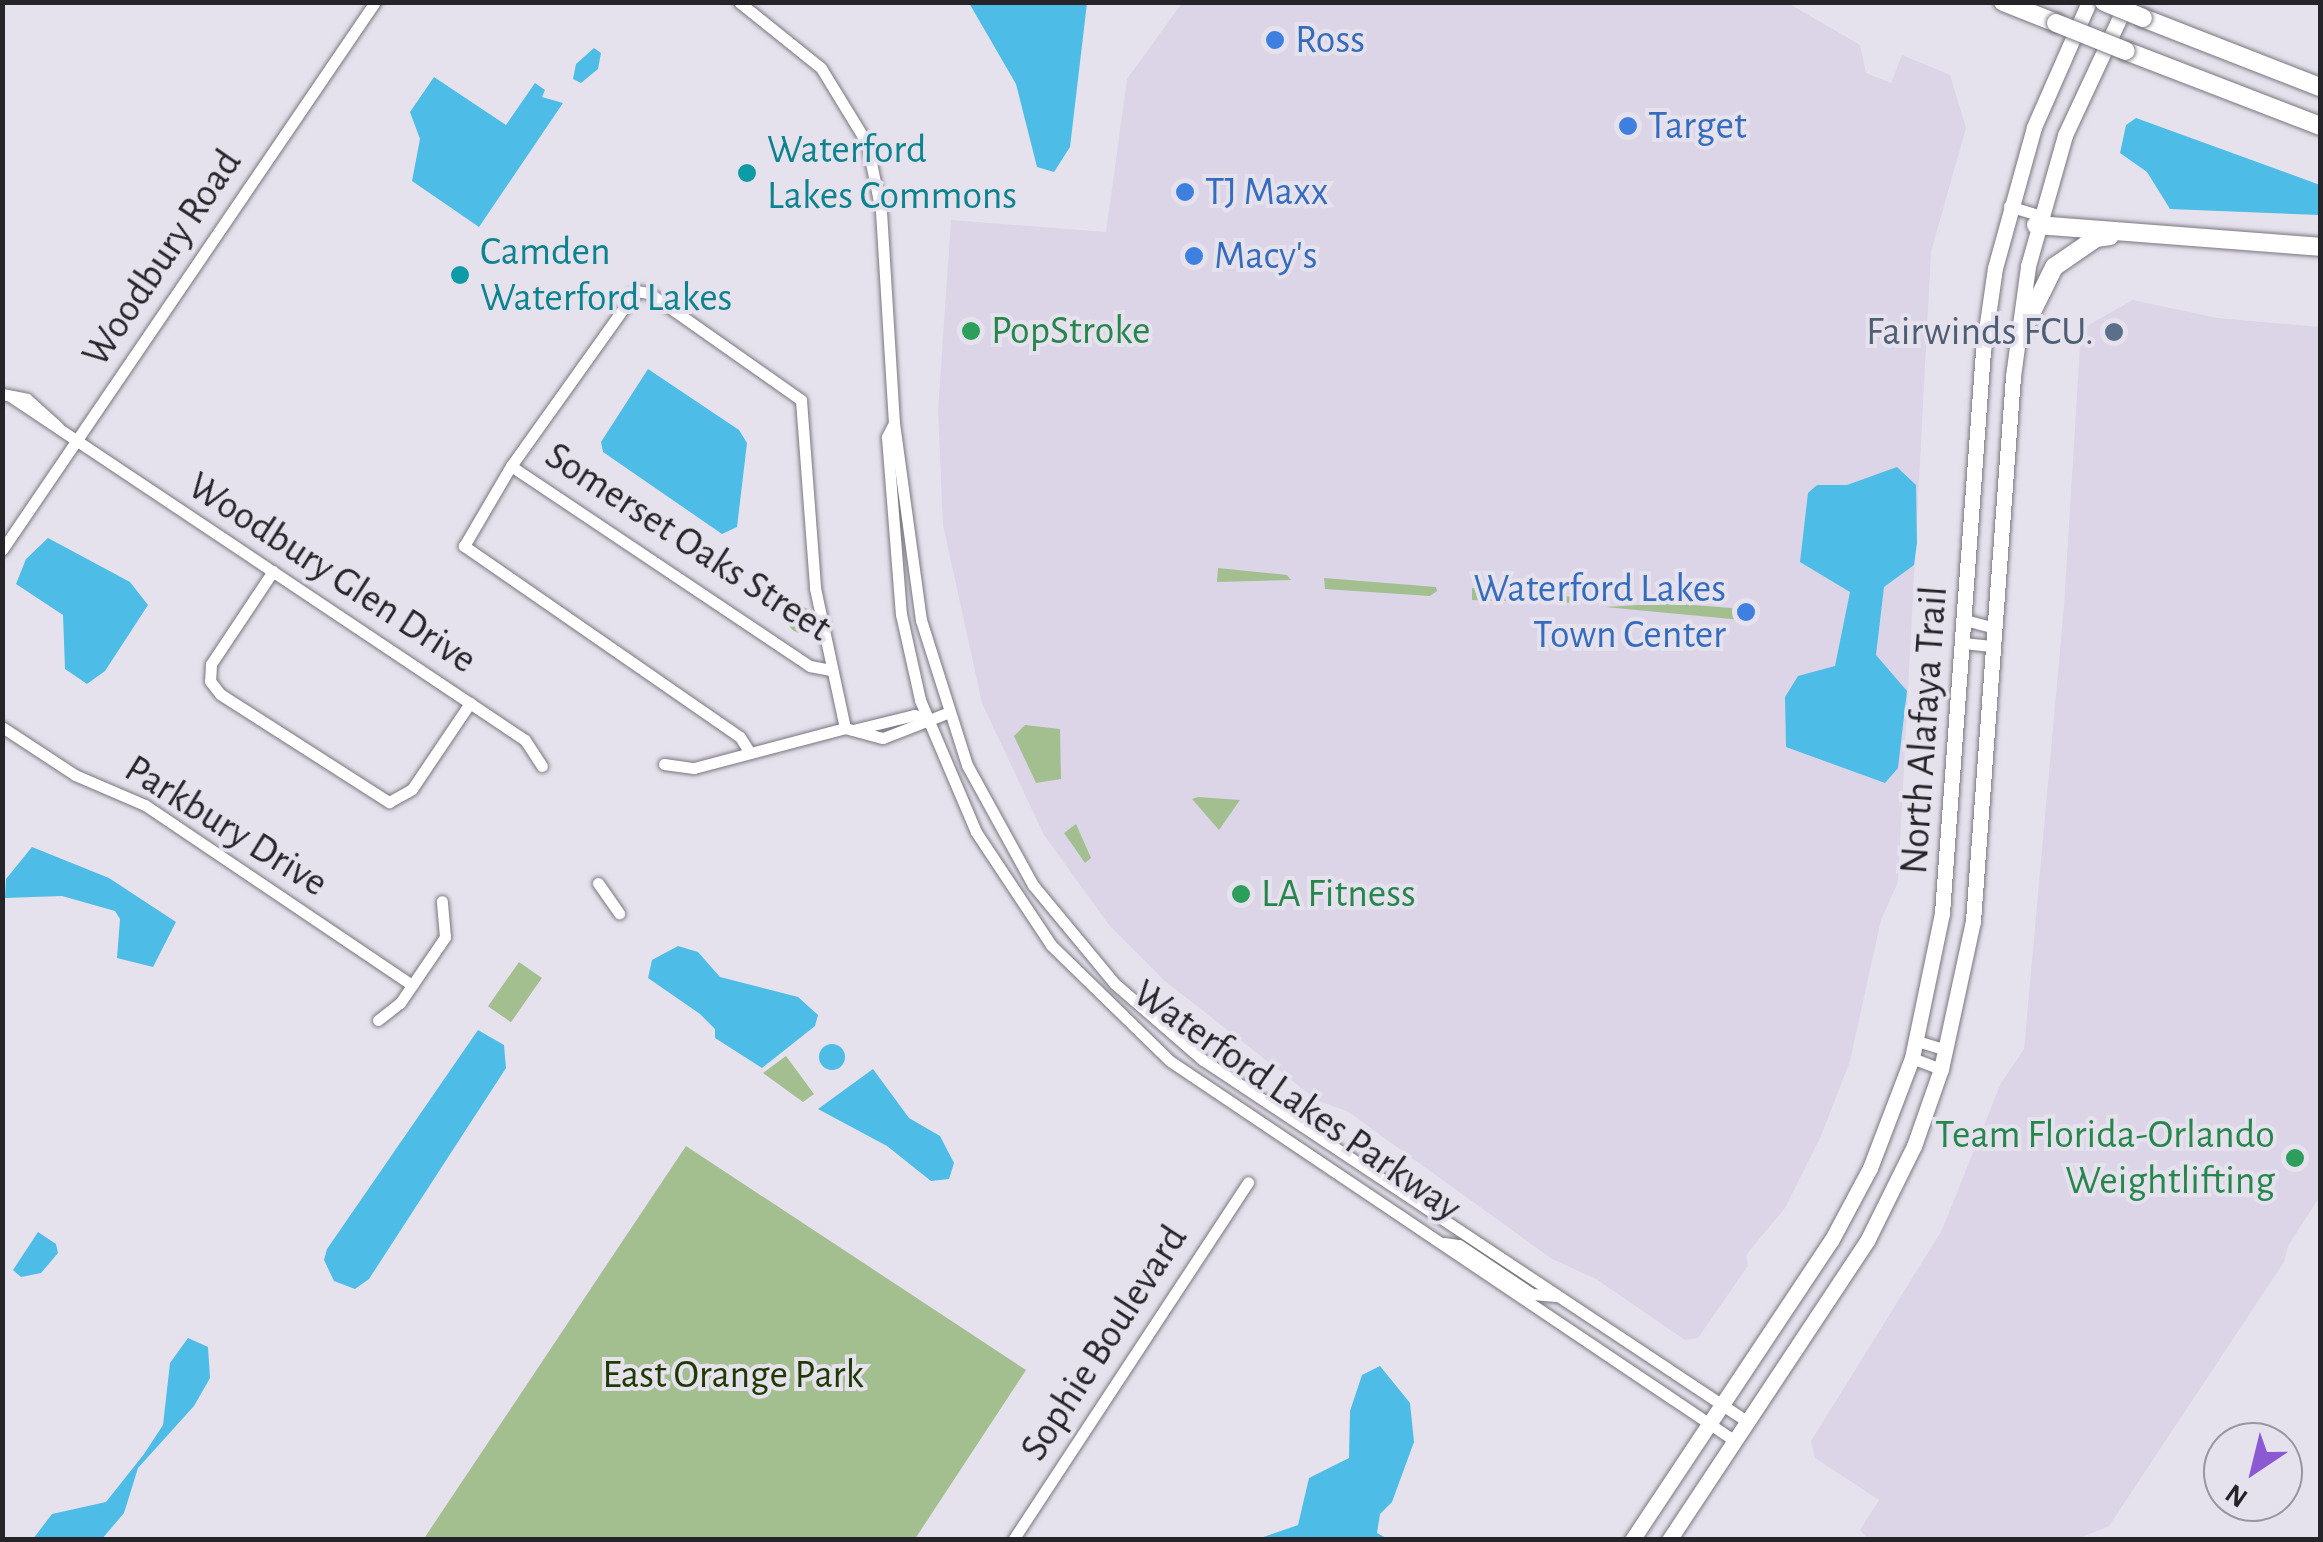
<!DOCTYPE html>
<style>
body{margin:0}
#map{position:relative;width:2323px;height:1542px;overflow:hidden;background:#e6e2ed;font-family:"Alegreya Sans",sans-serif}
div>[style]{position:absolute}
.built>*{inset:0;background:#dbd5e7}
.green>*{inset:0;background:#a3bf90;transform-origin:0 0}
.round{border-radius:50%}
.water>*{inset:0;background:#4dbce7}
.roads{filter:drop-shadow(0 0 2px #79767f) drop-shadow(0 0 2px #79767f)}
.minor>*{height:11px;margin:-5.5px;padding:0 5.5px;transform-origin:5.5px;border-radius:5.5px;background:#fff}
.major>*{height:15px;margin:-7.5px;padding:0 7.5px;transform-origin:7.5px;border-radius:7.5px;background:#fff}
.highway>*{height:18px;margin:-9px;padding:0 9px;transform-origin:9px;border-radius:9px;background:#fff}
.bridges{filter:drop-shadow(0 0 2px #79767f) drop-shadow(0 0 2px #79767f)}
.highway-bridge>*{height:18px;margin:-9px;padding:0 9px;transform-origin:9px;border-radius:9px;background:#fff}
.dots>*{width:28px;height:28px;translate:-50% -50%;box-sizing:border-box;border:5px solid #e6e2ed;border-radius:50%}
span{translate:-50% -50%;white-space:nowrap;text-align:center;line-height:1.15;-webkit-text-stroke:8px #e6e2ed;paint-order:stroke}
.shop-label{font-size:40px;color:#366cbe}
.left{translate:0 -50%;text-align:left}
.right{translate:-100% -50%;text-align:right}
.culture-label{font-size:40px;color:#0d838f}
.street-label{font-size:40px;color:#252428}
.leisure-label{font-size:40px;color:#27864d}
.service-label{font-size:40px;color:#4e5e75}
.park-label{font-size:40px;color:#1f3a00}
.frame{position:absolute;inset:0;border:5px solid #252428;pointer-events:none}
.north{position:absolute;left:2203px;top:1422px;width:100px;height:100px;box-sizing:border-box;background:#e6e2ed;border:2px solid #99969e;border-radius:50%;rotate:215deg;font-size:28px;font-weight:700;line-height:40px;text-align:center;color:#252428}
.north::after{content:'';display:block;margin:auto;width:35px;height:45px;background:#8b5ad3;clip-path:polygon(50% 0,100% 100%,50% 72%,0 100%)}
</style>
<div id="map">
<div class="built">
<i style="clip-path:polygon(1182px 3px,1788px 3px,1860px 45px,1866px 73px,1891px 83px,1902px 55px,1950px 75px,1966px 128px,1931px 252px,1898px 882px,1881px 920px,1850px 1061px,1821px 1136px,1785px 1208px,1746px 1255px,1748px 1266px,1698px 1338px,1685px 1340px,1596px 1279px,1552px 1259px,1347px 1111px,1318px 1101px,1165px 981px,1109px 925px,1044px 835px,982px 703px,943px 525px,938px 411px,951px 220px,1106px 232px,1127px 79px)"></i>
<i style="clip-path:polygon(2133px 300px,2217px 318px,2320px 327px,2320px 1196px,2288px 1246px,2284px 1262px,2109px 1526px,2078px 1539px,1868px 1539px,1860px 1530px,1879px 1500px,1815px 1458px,1811px 1441px,1942px 1230px,2001px 1083px,2024px 1049px,2064px 606px,2081px 329px)"></i>
</div>
<div class="green">
<i style="clip-path:polygon(1218px 568px,1287px 575px,1291px 580px,1217px 582px)"></i>
<i style="clip-path:polygon(1324px 578px,1436px 587px,1437px 591px,1430px 596px,1325px 589px)"></i>
<i style="clip-path:polygon(1472px 588px,1576px 597px,1578px 603px,1472px 600px)"></i>
<i style="clip-path:polygon(1669px 603px,1743px 609px,1747px 614px,1742px 620px,1605px 607px)"></i>
<i class="round" style="left:788px;top:607px;width:26px;height:26px"></i>
<i style="clip-path:polygon(1025px 725px,1060px 729px,1061px 779px,1036px 783px,1014px 736px)"></i>
<i style="clip-path:polygon(1198px 797px,1240px 800px,1219px 830px,1192px 799px)"></i>
<i style="clip-path:polygon(1076px 824px,1091px 858px,1085px 863px,1064px 833px)"></i>
<i style="left:519px;top:962px;width:28px;height:54px;rotate:35deg"></i>
<i style="clip-path:polygon(786px 1056px,814px 1094px,803px 1102px,763px 1073px)"></i>
<i style="clip-path:polygon(686px 1146px,1026px 1370px,915px 1539px,423px 1540px)"></i>
</div>
<div class="water">
<i style="clip-path:polygon(969px 3px,1087px 3px,1070px 147px,1054px 172px,1037px 167px,1016px 84px)"></i>
<i style="clip-path:polygon(594px 48px,601px 53px,598px 69px,581px 83px,573px 79px,576px 64px)"></i>
<i style="clip-path:polygon(434px 77px,506px 125px,535px 83px,545px 90px,542px 97px,563px 103px,479px 227px,412px 181px,420px 139px,410px 112px)"></i>
<i style="clip-path:polygon(2136px 118px,2320px 185px,2320px 215px,2170px 209px,2147px 172px,2120px 153px,2126px 125px)"></i>
<i style="clip-path:polygon(648px 369px,739px 430px,747px 443px,737px 527px,722px 534px,603px 452px,601px 442px)"></i>
<i style="clip-path:polygon(1897px 467px,1916px 485px,1917px 543px,1914px 565px,1884px 587px,1876px 655px,1907px 691px,1898px 768px,1885px 783px,1786px 747px,1785px 697px,1798px 676px,1835px 666px,1850px 592px,1800px 562px,1808px 493px,1817px 485px,1847px 485px)"></i>
<i style="clip-path:polygon(48px 538px,130px 582px,148px 605px,105px 671px,87px 684px,65px 669px,63px 615px,16px 584px,26px 559px)"></i>
<i style="clip-path:polygon(32px 847px,109px 878px,176px 922px,153px 967px,117px 958px,120px 919px,115px 911px,62px 896px,5px 898px,6px 879px)"></i>
<i style="clip-path:polygon(678px 946px,698px 952px,720px 977px,798px 997px,818px 1015px,815px 1026px,762px 1068px,715px 1038px,715px 1029px,700px 1014px,648px 978px,652px 960px)"></i>
<i style="clip-path:polygon(478px 1030px,504px 1045px,506px 1068px,369px 1279px,355px 1289px,334px 1281px,324px 1260px,327px 1249px)"></i>
<i class="round" style="left:819px;top:1044px;width:26px;height:26px"></i>
<i style="clip-path:polygon(873px 1069px,909px 1118px,940px 1136px,954px 1163px,949px 1179px,931px 1181px,887px 1146px,818px 1109px)"></i>
<i style="clip-path:polygon(38px 1232px,56px 1244px,58px 1253px,41px 1273px,21px 1277px,13px 1270px)"></i>
<i style="clip-path:polygon(188px 1338px,208px 1347px,210px 1378px,194px 1406px,138px 1468px,124px 1513px,102px 1539px,33px 1539px,52px 1514px,106px 1502px,144px 1454px,163px 1425px,170px 1363px)"></i>
<i style="clip-path:polygon(1380px 1366px,1410px 1403px,1414px 1442px,1392px 1502px,1380px 1514px,1377px 1533px,1388px 1539px,1258px 1539px,1298px 1525px,1309px 1478px,1349px 1458px,1350px 1411px,1362px 1375px)"></i>
</div>
<div class="roads">
<div class="minor">
<i style="left:739px;top:2px;width:105px;rotate:38.8deg"></i>
<i style="left:821px;top:68px;width:88px;rotate:58.5deg"></i>
<i style="left:867px;top:143px;width:69px;rotate:78.4deg"></i>
<i style="left:881px;top:211px;width:212px;rotate:86.5deg"></i>
<i style="left:894px;top:423px;width:199px;rotate:82.2deg"></i>
<i style="left:921px;top:620px;width:152px;rotate:72.4deg"></i>
<i style="left:967px;top:765px;width:137px;rotate:61.2deg"></i>
<i style="left:1033px;top:885px;width:127px;rotate:50.4deg"></i>
<i style="left:1114px;top:983px;width:118px;rotate:40.9deg"></i>
<i style="left:1203px;top:1060px;width:654px;rotate:33.59deg"></i>
<i style="left:2009px;top:206px;width:31px;rotate:17deg"></i>
<i style="left:2px;top:394px;width:25px;rotate:11deg"></i>
<i style="left:27px;top:399px;width:42px;rotate:42.1deg"></i>
<i style="left:10px;top:396px;width:619px;rotate:33.74deg"></i>
<i style="left:525px;top:740px;width:31px;rotate:57deg"></i>
<i style="left:894px;top:423px;width:16px;rotate:117deg"></i>
<i style="left:887px;top:437px;width:178px;rotate:85.5deg"></i>
<i style="left:901px;top:614px;width:88px;rotate:77.5deg"></i>
<i style="left:920px;top:700px;width:143px;rotate:67deg"></i>
<i style="left:976px;top:832px;width:136px;rotate:56.4deg"></i>
<i style="left:1051px;top:945px;width:166px;rotate:44.3deg"></i>
<i style="left:1170px;top:1061px;width:681px;rotate:33.92deg"></i>
<i style="left:511px;top:466px;width:360px;rotate:33.8deg"></i>
<i style="left:810px;top:666px;width:21px;rotate:11deg"></i>
<i style="left:2px;top:550px;width:663px;rotate:-55.76deg"></i>
<i style="left:273px;top:571px;width:112px;rotate:123.7deg"></i>
<i style="left:211px;top:664px;width:17px;rotate:93deg"></i>
<i style="left:210px;top:681px;width:16px;rotate:52deg"></i>
<i style="left:220px;top:694px;width:201px;rotate:32.6deg"></i>
<i style="left:389px;top:802px;width:26px;rotate:-29deg"></i>
<i style="left:412px;top:789px;width:104px;rotate:-56deg"></i>
<i style="left:1965px;top:620px;width:31px;rotate:15deg"></i>
<i style="left:1963px;top:643px;width:31px;rotate:6deg"></i>
<i style="left:2px;top:727px;width:87px;rotate:33.3deg"></i>
<i style="left:75px;top:775px;width:76px;rotate:23.2deg"></i>
<i style="left:145px;top:805px;width:322px;rotate:34deg"></i>
<i style="left:853px;top:730px;width:63px;rotate:-13.8deg"></i>
<i style="left:914px;top:715px;width:13px;rotate:18deg"></i>
<i style="left:750px;top:753px;width:19px;rotate:-122deg"></i>
<i style="left:740px;top:737px;width:336px;rotate:-145.3deg"></i>
<i style="left:464px;top:546px;width:93px;rotate:-59.6deg"></i>
<i style="left:511px;top:466px;width:215px;rotate:-54.5deg"></i>
<i style="left:636px;top:291px;width:13px;rotate:9deg"></i>
<i style="left:649px;top:293px;width:186px;rotate:35.1deg"></i>
<i style="left:801px;top:400px;width:189px;rotate:85.7deg"></i>
<i style="left:815px;top:588px;width:143px;rotate:77.9deg"></i>
<i style="left:664px;top:764px;width:30px;rotate:8deg"></i>
<i style="left:694px;top:768px;width:156px;rotate:-14.8deg"></i>
<i style="left:845px;top:728px;width:39px;rotate:15deg"></i>
<i style="left:883px;top:738px;width:69px;rotate:-21.3deg"></i>
<i style="left:598px;top:883px;width:37px;rotate:55deg"></i>
<i style="left:378px;top:1020px;width:28px;rotate:-38deg"></i>
<i style="left:400px;top:1003px;width:80px;rotate:-55.7deg"></i>
<i style="left:445px;top:937px;width:36px;rotate:-95deg"></i>
<i style="left:1917px;top:1041px;width:30px;rotate:17deg"></i>
<i style="left:1912px;top:1058px;width:31px;rotate:21deg"></i>
<i style="left:1444px;top:1243px;width:15px;rotate:8deg"></i>
<i style="left:1459px;top:1245px;width:88px;rotate:33.9deg"></i>
<i style="left:1532px;top:1294px;width:24px;rotate:5deg"></i>
<i style="left:1013px;top:1540px;width:428px;rotate:-56.7deg"></i>
</div>
<div class="major">
<i style="left:1632px;top:1540px;width:359px;rotate:-56.4deg"></i>
<i style="left:1831px;top:1241px;width:83px;rotate:-61.9deg"></i>
<i style="left:1870px;top:1168px;width:118px;rotate:-69.1deg"></i>
<i style="left:1912px;top:1058px;width:148px;rotate:-78.3deg"></i>
<i style="left:1942px;top:913px;width:563px;rotate:-85.83deg"></i>
<i style="left:1983px;top:351px;width:84px;rotate:-81.8deg"></i>
<i style="left:1995px;top:268px;width:146px;rotate:-74.5deg"></i>
<i style="left:2034px;top:127px;width:137px;rotate:-66.3deg"></i>
<i style="left:1669px;top:1540px;width:359px;rotate:-56.5deg"></i>
<i style="left:1867px;top:1241px;width:106px;rotate:-63.7deg"></i>
<i style="left:1914px;top:1146px;width:82px;rotate:-70.7deg"></i>
<i style="left:1941px;top:1069px;width:151px;rotate:-77.8deg"></i>
<i style="left:1973px;top:921px;width:546px;rotate:-85.8deg"></i>
<i style="left:2013px;top:376px;width:111px;rotate:-82.2deg"></i>
<i style="left:2028px;top:266px;width:136px;rotate:-74.2deg"></i>
<i style="left:2065px;top:135px;width:147px;rotate:-65deg"></i>
</div>
<div class="highway">
<i style="left:2003px;top:2px;width:57px;rotate:21.6deg"></i>
<i style="left:2143px;top:18px;width:190px;rotate:21.3deg"></i>
<i style="left:2126px;top:51px;width:208px;rotate:21.1deg"></i>
<i style="left:2036px;top:225px;width:285px;rotate:4.4deg"></i>
<i style="left:2017px;top:342px;width:84px;rotate:-63.7deg"></i>
<i style="left:2054px;top:267px;width:51px;rotate:-34.6deg"></i>
<i style="left:2096px;top:238px;width:14px;rotate:-8deg"></i>
</div>
</div>
<div class="bridges">
<div class="highway-bridge">
<i style="left:2104px;top:2px;width:42px;rotate:22.3deg"></i>
<i style="left:2056px;top:23px;width:75px;rotate:21.8deg"></i>
</div>
</div>
<div class="dots">
<i style="left:1275px;top:40px;background:#3f7fe0"></i>
<i style="left:1628px;top:126px;background:#3f7fe0"></i>
<i style="left:747px;top:173px;background:#0f9aa8"></i>
<i style="left:1185px;top:192px;background:#3f7fe0"></i>
<i style="left:1194px;top:256px;background:#3f7fe0"></i>
<i style="left:460px;top:275px;background:#0f9aa8"></i>
<i style="left:971px;top:331px;background:#2e9e5b"></i>
<i style="left:2114px;top:332px;background:#5c6f8a"></i>
<i style="left:1746px;top:612px;background:#3f7fe0"></i>
<i style="left:1241px;top:894px;background:#2e9e5b"></i>
<i style="left:2295px;top:1158px;background:#2e9e5b"></i>
</div>
<div class="shop-label">
<span class="left" style="left:1295px;top:40px">Ross</span>
<span class="left" style="left:1648px;top:126px">Target</span>
<span class="left" style="left:1205px;top:192px">TJ Maxx</span>
<span class="left" style="left:1214px;top:256px">Macy's</span>
<span class="right" style="left:1726px;top:612px">Waterford Lakes<br>Town Center</span>
</div>
<div class="culture-label">
<span class="left" style="left:767px;top:173px">Waterford<br>Lakes Commons</span>
<span class="left" style="left:480px;top:275px">Camden<br>Waterford Lakes</span>
</div>
<div class="street-label">
<span style="left:162px;top:258px;rotate:-56deg">Woodbury Road</span>
<span style="left:688px;top:542px;rotate:33deg">Somerset Oaks Street</span>
<span style="left:332px;top:573px;rotate:33deg">Woodbury Glen Drive</span>
<span style="left:1924px;top:730px;rotate:-86deg">North Alafaya Trail</span>
<span style="left:226px;top:826px;rotate:32deg">Parkbury Drive</span>
<span style="left:1297px;top:1101px;rotate:35deg">Waterford Lakes Parkway</span>
<span style="left:1104px;top:1343px;rotate:-57deg">Sophie Boulevard</span>
</div>
<div class="leisure-label">
<span class="left" style="left:991px;top:331px">PopStroke</span>
<span class="left" style="left:1261px;top:894px">LA Fitness</span>
<span class="right" style="left:2275px;top:1158px">Team Florida-Orlando<br>Weightlifting</span>
</div>
<div class="service-label">
<span class="right" style="left:2094px;top:332px">Fairwinds FCU.</span>
</div>
<div class="park-label">
<span style="left:733px;top:1375px">East Orange Park</span>
</div>
<div class="frame"></div>
<div class="north">N</div>
</div>
